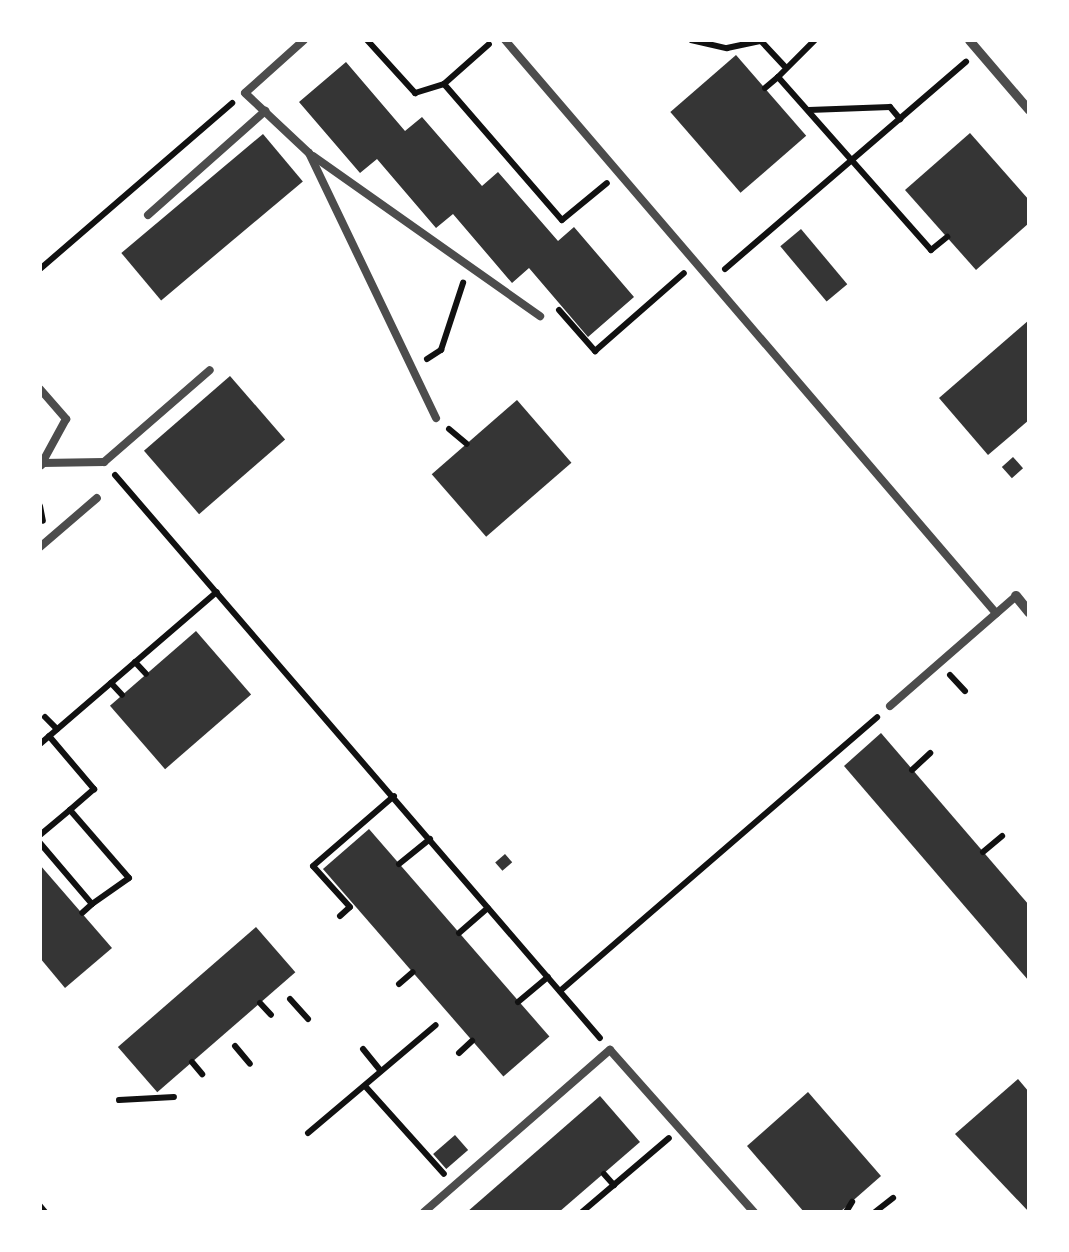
<!DOCTYPE html>
<style>
body{margin:0}
#map{position:relative;width:1069px;height:1252px;overflow:hidden;background:#fff;font-family:Karla,sans-serif}
div>[style]{position:absolute}
.building>*{inset:0;background:#353535;transform-origin:0 0}
.path>*{height:6px;margin:-3px;padding:0 3px;transform-origin:3px;border-radius:3px;background:#111}
.service>*{height:8px;margin:-4px;padding:0 4px;transform-origin:4px;border-radius:4px;background:#4c4c4c}
.pedestrian>*{height:9px;margin:-4.5px;padding:0 4.5px;transform-origin:4.5px;border-radius:4.5px;background:#4c4c4c}
.minor>*{height:10px;margin:-5px;padding:0 5px;transform-origin:5px;border-radius:5px;background:#4c4c4c}
span{translate:-50% -50%;white-space:nowrap;text-align:center;line-height:1.15;-webkit-text-stroke:8px #fff;paint-order:stroke}
.frame{position:absolute;inset:0;border:42px solid #fff;pointer-events:none}
</style>
<div id="map">
<div class="building">
<i style="left:736px;top:55px;width:107px;height:87px;rotate:49deg"></i>
<i style="clip-path:polygon(346px 62px,405px 131px,422px 117px,482px 186px,498px 172px,558px 241px,574px 227px,634px 297px,588px 337px,529px 268px,512px 283px,453px 214px,436px 228px,377px 159px,360px 173px,299px 102px)"></i>
<i style="clip-path:polygon(970px 133px,1029px 200px,1029px 223px,976px 270px,905px 190px)"></i>
<i style="left:263px;top:134px;width:62px;height:185px;rotate:50deg"></i>
<i style="left:801px;top:229px;width:72px;height:27px;rotate:50deg"></i>
<i style="clip-path:polygon(1029px 320px,1029px 420px,988px 455px,939px 398px)"></i>
<i style="left:230px;top:376px;width:84px;height:114px;rotate:49deg"></i>
<i style="left:517px;top:400px;width:83px;height:113px;rotate:49deg"></i>
<i style="left:1013px;top:457px;width:15px;height:15px;rotate:48deg"></i>
<i style="left:196px;top:631px;width:84px;height:114px;rotate:49deg"></i>
<i style="clip-path:polygon(881px 733px,1029px 905px,1029px 981px,844px 766px)"></i>
<i style="left:369px;top:829px;width:275px;height:61px;rotate:49deg"></i>
<i style="left:505px;top:854px;width:11px;height:13px;rotate:49deg"></i>
<i style="clip-path:polygon(40px 865px,112px 948px,65px 988px,40px 958px)"></i>
<i style="left:256px;top:927px;width:60px;height:183px;rotate:49deg"></i>
<i style="clip-path:polygon(1018px 1079px,1029px 1092px,1029px 1212px,955px 1134px)"></i>
<i style="clip-path:polygon(808px 1092px,881px 1176px,840px 1212px,804px 1212px,747px 1146px)"></i>
<i style="clip-path:polygon(600px 1096px,640px 1142px,559px 1212px,467px 1212px)"></i>
<i style="left:455px;top:1135px;width:20px;height:29px;rotate:49deg"></i>
</div>
<div class="path">
<i style="left:367px;top:40px;width:72px;rotate:47.8deg"></i>
<i style="left:415px;top:93px;width:30px;rotate:-17deg"></i>
<i style="left:444px;top:84px;width:180px;rotate:49.1deg"></i>
<i style="left:562px;top:220px;width:58px;rotate:-39.4deg"></i>
<i style="left:691px;top:40px;width:37px;rotate:13deg"></i>
<i style="left:727px;top:48px;width:35px;rotate:-12deg"></i>
<i style="left:761px;top:41px;width:34px;rotate:47deg"></i>
<i style="left:778px;top:77px;width:52px;rotate:-45deg"></i>
<i style="left:444px;top:84px;width:60px;rotate:-41.6deg"></i>
<i style="left:765px;top:88px;width:17px;rotate:-40deg"></i>
<i style="left:778px;top:77px;width:231px;rotate:48.5deg"></i>
<i style="left:931px;top:250px;width:21px;rotate:-39deg"></i>
<i style="left:809px;top:110px;width:81px;rotate:-2.1deg"></i>
<i style="left:890px;top:107px;width:16px;rotate:50deg"></i>
<i style="left:40px;top:269px;width:254px;rotate:-40.8deg"></i>
<i style="left:725px;top:269px;width:318px;rotate:-40.7deg"></i>
<i style="left:559px;top:310px;width:55px;rotate:48.7deg"></i>
<i style="left:595px;top:351px;width:118px;rotate:-41.2deg"></i>
<i style="left:427px;top:359px;width:17px;rotate:-33deg"></i>
<i style="left:441px;top:350px;width:71px;rotate:-71.8deg"></i>
<i style="left:449px;top:429px;width:23px;rotate:40deg"></i>
<i style="left:115px;top:475px;width:743px;rotate:49.26deg"></i>
<i style="left:40px;top:506px;width:15px;rotate:79deg"></i>
<i style="left:135px;top:662px;width:16px;rotate:47deg"></i>
<i style="left:950px;top:675px;width:22px;rotate:47deg"></i>
<i style="left:111px;top:683px;width:16px;rotate:47deg"></i>
<i style="left:45px;top:717px;width:17px;rotate:45deg"></i>
<i style="left:49px;top:736px;width:70px;rotate:49.7deg"></i>
<i style="left:94px;top:789px;width:32px;rotate:139deg"></i>
<i style="left:40px;top:744px;width:233px;rotate:-40.7deg"></i>
<i style="left:912px;top:770px;width:25px;rotate:-43deg"></i>
<i style="left:40px;top:835px;width:39px;rotate:-40deg"></i>
<i style="left:70px;top:810px;width:90px;rotate:49.1deg"></i>
<i style="left:129px;top:878px;width:45px;rotate:144.9deg"></i>
<i style="left:40px;top:843px;width:80px;rotate:49.6deg"></i>
<i style="left:92px;top:904px;width:13px;rotate:138deg"></i>
<i style="left:983px;top:852px;width:25px;rotate:-40deg"></i>
<i style="left:399px;top:864px;width:40px;rotate:-39deg"></i>
<i style="left:340px;top:916px;width:13px;rotate:-42deg"></i>
<i style="left:350px;top:907px;width:55px;rotate:-132.1deg"></i>
<i style="left:313px;top:866px;width:107px;rotate:-40.8deg"></i>
<i style="left:459px;top:933px;width:38px;rotate:-41deg"></i>
<i style="left:399px;top:984px;width:18px;rotate:-41deg"></i>
<i style="left:560px;top:991px;width:419px;rotate:-40.8deg"></i>
<i style="left:290px;top:999px;width:27px;rotate:48deg"></i>
<i style="left:518px;top:1002px;width:39px;rotate:-40deg"></i>
<i style="left:260px;top:1003px;width:16px;rotate:47deg"></i>
<i style="left:235px;top:1046px;width:23px;rotate:50deg"></i>
<i style="left:363px;top:1049px;width:28px;rotate:51deg"></i>
<i style="left:459px;top:1053px;width:18px;rotate:-43deg"></i>
<i style="left:192px;top:1062px;width:16px;rotate:50deg"></i>
<i style="left:365px;top:1086px;width:118px;rotate:48.1deg"></i>
<i style="left:119px;top:1100px;width:55px;rotate:-3.1deg"></i>
<i style="left:308px;top:1133px;width:167px;rotate:-40.2deg"></i>
<i style="left:604px;top:1174px;width:15px;rotate:48deg"></i>
<i style="left:40px;top:1206px;width:8px;rotate:50deg"></i>
<i style="left:582px;top:1212px;width:114px;rotate:-40.4deg"></i>
<i style="left:846px;top:1212px;width:12px;rotate:-59deg"></i>
<i style="left:875px;top:1212px;width:23px;rotate:-38deg"></i>
</div>
<div class="service">
<i style="left:304px;top:40px;width:79px;rotate:138.1deg"></i>
<i style="left:245px;top:93px;width:88px;rotate:43.2deg"></i>
<i style="left:309px;top:153px;width:294px;rotate:64.4deg"></i>
<i style="left:505px;top:40px;width:755px;rotate:49.41deg"></i>
<i style="left:313px;top:156px;width:278px;rotate:35.2deg"></i>
<i style="left:148px;top:215px;width:157px;rotate:-41.6deg"></i>
<i style="left:40px;top:389px;width:40px;rotate:49deg"></i>
<i style="left:66px;top:419px;width:50px;rotate:118.6deg"></i>
<i style="left:42px;top:463px;width:62px;rotate:-0.9deg"></i>
<i style="left:104px;top:462px;width:140px;rotate:-41deg"></i>
<i style="left:40px;top:547px;width:75px;rotate:-40.7deg"></i>
<i style="left:890px;top:706px;width:167px;rotate:-41.1deg"></i>
<i style="left:424px;top:1212px;width:247px;rotate:-41.1deg"></i>
<i style="left:610px;top:1050px;width:217px;rotate:48.4deg"></i>
</div>
<div class="pedestrian">
<i style="left:969px;top:40px;width:92px;rotate:49.4deg"></i>
</div>
<div class="minor">
<i style="left:40px;top:465px;width:3px;rotate:-45deg"></i>
<i style="left:1016px;top:596px;width:21px;rotate:51deg"></i>
</div>
<div class="frame"></div>
</div>
